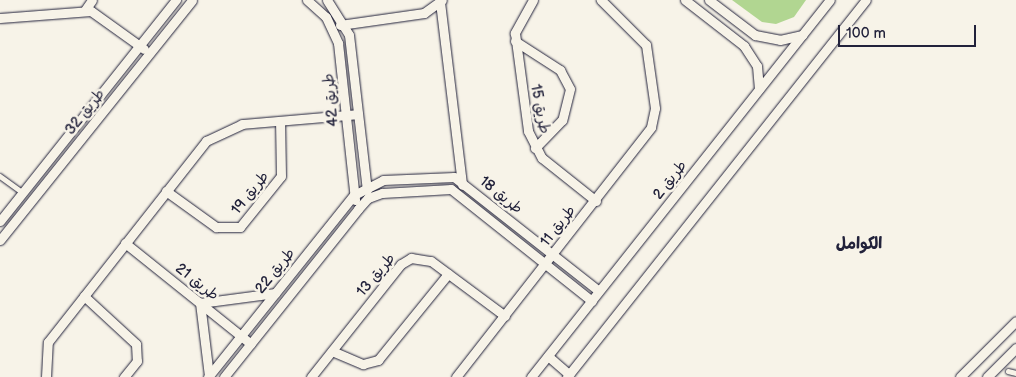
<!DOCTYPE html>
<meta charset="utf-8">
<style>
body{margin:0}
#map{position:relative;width:1016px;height:377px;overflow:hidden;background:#f7f3e8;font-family:"Balsamiq Sans","Playpen Sans Arabic",sans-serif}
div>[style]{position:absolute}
.green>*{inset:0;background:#b1d691}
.roads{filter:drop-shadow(0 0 1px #22223b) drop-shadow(0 0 1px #22223b)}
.service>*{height:4.5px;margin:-2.25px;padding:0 2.25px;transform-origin:2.25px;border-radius:2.25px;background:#f7f3e8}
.minor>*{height:9px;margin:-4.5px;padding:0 4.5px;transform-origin:4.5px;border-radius:4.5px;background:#f7f3e8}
span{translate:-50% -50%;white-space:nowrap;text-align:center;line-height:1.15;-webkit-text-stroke:5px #f7f3e8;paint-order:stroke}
.street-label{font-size:15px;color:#22223b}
.neighbourhood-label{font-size:16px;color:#22223b;font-weight:700}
.scale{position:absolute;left:838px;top:25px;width:138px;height:22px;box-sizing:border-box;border:2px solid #22223b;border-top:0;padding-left:6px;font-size:15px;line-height:18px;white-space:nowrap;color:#22223b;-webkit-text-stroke:4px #f7f3e8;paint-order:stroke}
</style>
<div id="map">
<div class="green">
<i style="clip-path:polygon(732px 0,806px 0,794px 17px,776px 24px,762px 22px)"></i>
</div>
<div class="roads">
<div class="service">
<i style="left:0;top:176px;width:29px;rotate:36deg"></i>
<i style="left:1008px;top:371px;width:8px;rotate:14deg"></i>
</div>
<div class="minor">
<i style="left:307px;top:0;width:25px;rotate:42deg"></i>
<i style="left:326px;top:17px;width:29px;rotate:65deg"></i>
<i style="left:338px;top:43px;width:158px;rotate:83.8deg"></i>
<i style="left:327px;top:0;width:41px;rotate:57.8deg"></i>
<i style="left:349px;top:35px;width:156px;rotate:83.4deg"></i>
<i style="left:533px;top:0;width:38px;rotate:119deg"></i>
<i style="left:515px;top:33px;width:99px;rotate:82.4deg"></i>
<i style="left:528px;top:131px;width:30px;rotate:63deg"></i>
<i style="left:542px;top:158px;width:69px;rotate:38.5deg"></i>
<i style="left:685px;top:0;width:75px;rotate:37.9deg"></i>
<i style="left:744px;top:46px;width:24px;rotate:57deg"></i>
<i style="left:757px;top:66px;width:23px;rotate:85deg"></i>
<i style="left:709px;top:0;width:58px;rotate:37.3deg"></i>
<i style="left:755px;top:35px;width:25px;rotate:11deg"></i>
<i style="left:780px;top:40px;width:23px;rotate:-13deg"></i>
<i style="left:440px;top:2px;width:184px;rotate:83.1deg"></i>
<i style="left:85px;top:10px;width:12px;rotate:-55deg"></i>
<i style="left:0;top:18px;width:91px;rotate:-4.4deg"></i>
<i style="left:91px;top:11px;width:65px;rotate:35.6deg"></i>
<i style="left:340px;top:25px;width:85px;rotate:-8.1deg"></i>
<i style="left:424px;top:13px;width:22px;rotate:-36deg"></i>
<i style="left:515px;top:41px;width:54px;rotate:32.8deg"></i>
<i style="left:560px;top:70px;width:21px;rotate:62deg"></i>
<i style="left:570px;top:89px;width:32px;rotate:104deg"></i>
<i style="left:562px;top:120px;width:39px;rotate:134deg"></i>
<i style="left:166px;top:191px;width:62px;rotate:35.8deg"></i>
<i style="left:216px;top:227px;width:24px"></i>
<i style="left:240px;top:227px;width:65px;rotate:-51.2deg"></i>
<i style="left:281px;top:176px;width:55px;rotate:-91deg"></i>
<i style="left:0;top:221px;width:283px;rotate:-51.5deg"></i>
<i style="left:0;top:240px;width:307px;rotate:-51.3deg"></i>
<i style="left:125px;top:243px;width:161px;rotate:38.7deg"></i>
<i style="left:84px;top:296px;width:71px;rotate:42.7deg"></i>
<i style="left:136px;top:344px;width:17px;rotate:87deg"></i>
<i style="left:137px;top:361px;width:21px;rotate:129deg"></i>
<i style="left:332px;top:351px;width:34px;rotate:23deg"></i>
<i style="left:363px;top:364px;width:16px;rotate:-15deg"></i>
<i style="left:378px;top:360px;width:111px;rotate:-50.9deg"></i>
<i style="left:548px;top:356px;width:28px;rotate:41deg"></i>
<i style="left:209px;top:376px;width:74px;rotate:-97deg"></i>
<i style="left:200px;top:303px;width:76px;rotate:-7.6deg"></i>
<i style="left:46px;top:377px;width:35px;rotate:-87deg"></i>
<i style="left:48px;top:342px;width:256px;rotate:-51.8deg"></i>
<i style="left:206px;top:141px;width:40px;rotate:-25deg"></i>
<i style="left:242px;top:124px;width:116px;rotate:-4.9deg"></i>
<i style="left:208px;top:377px;width:233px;rotate:-51.3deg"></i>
<i style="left:354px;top:195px;width:33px;rotate:-27deg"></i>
<i style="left:383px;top:180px;width:71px;rotate:-2.4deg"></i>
<i style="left:454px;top:177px;width:184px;rotate:38.2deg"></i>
<i style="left:224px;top:377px;width:215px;rotate:-51.4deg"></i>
<i style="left:358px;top:209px;width:15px;rotate:-48deg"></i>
<i style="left:368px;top:198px;width:15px;rotate:-20deg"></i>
<i style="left:382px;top:193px;width:69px;rotate:-3.3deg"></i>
<i style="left:451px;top:189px;width:180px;rotate:38.5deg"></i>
<i style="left:311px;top:377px;width:144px;rotate:-51.5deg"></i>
<i style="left:401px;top:264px;width:12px;rotate:-31deg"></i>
<i style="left:411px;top:258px;width:20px;rotate:9deg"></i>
<i style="left:431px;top:261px;width:92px;rotate:36.6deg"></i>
<i style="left:456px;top:377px;width:317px;rotate:-52deg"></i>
<i style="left:651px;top:127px;width:19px;rotate:-78deg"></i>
<i style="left:655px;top:108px;width:64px;rotate:-98.1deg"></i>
<i style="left:646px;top:45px;width:64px;rotate:-135deg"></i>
<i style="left:531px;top:377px;width:481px;rotate:-51.6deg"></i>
<i style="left:567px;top:377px;width:481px;rotate:-51.6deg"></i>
<i style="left:960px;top:377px;width:79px;rotate:-45deg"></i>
<i style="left:987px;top:377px;width:41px;rotate:-45deg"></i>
</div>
</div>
<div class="street-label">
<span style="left:331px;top:100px;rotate:-95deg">طريق 42</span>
<span style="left:540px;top:109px;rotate:79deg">طريق 15</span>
<span style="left:85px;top:112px;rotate:-51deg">طريق 32</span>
<span style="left:670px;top:180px;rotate:-52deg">طريق 2</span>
<span style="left:250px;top:193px;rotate:-51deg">طريق 19</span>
<span style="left:501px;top:195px;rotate:39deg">طريق 18</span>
<span style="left:558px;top:226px;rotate:-52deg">طريق 11</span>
<span style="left:275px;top:271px;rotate:-51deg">طريق 22</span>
<span style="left:376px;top:275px;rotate:-50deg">طريق 13</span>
<span style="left:197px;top:282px;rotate:38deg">طريق 21</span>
</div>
<div class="neighbourhood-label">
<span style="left:859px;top:245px">الكوامل</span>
</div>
<div class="scale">100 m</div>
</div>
